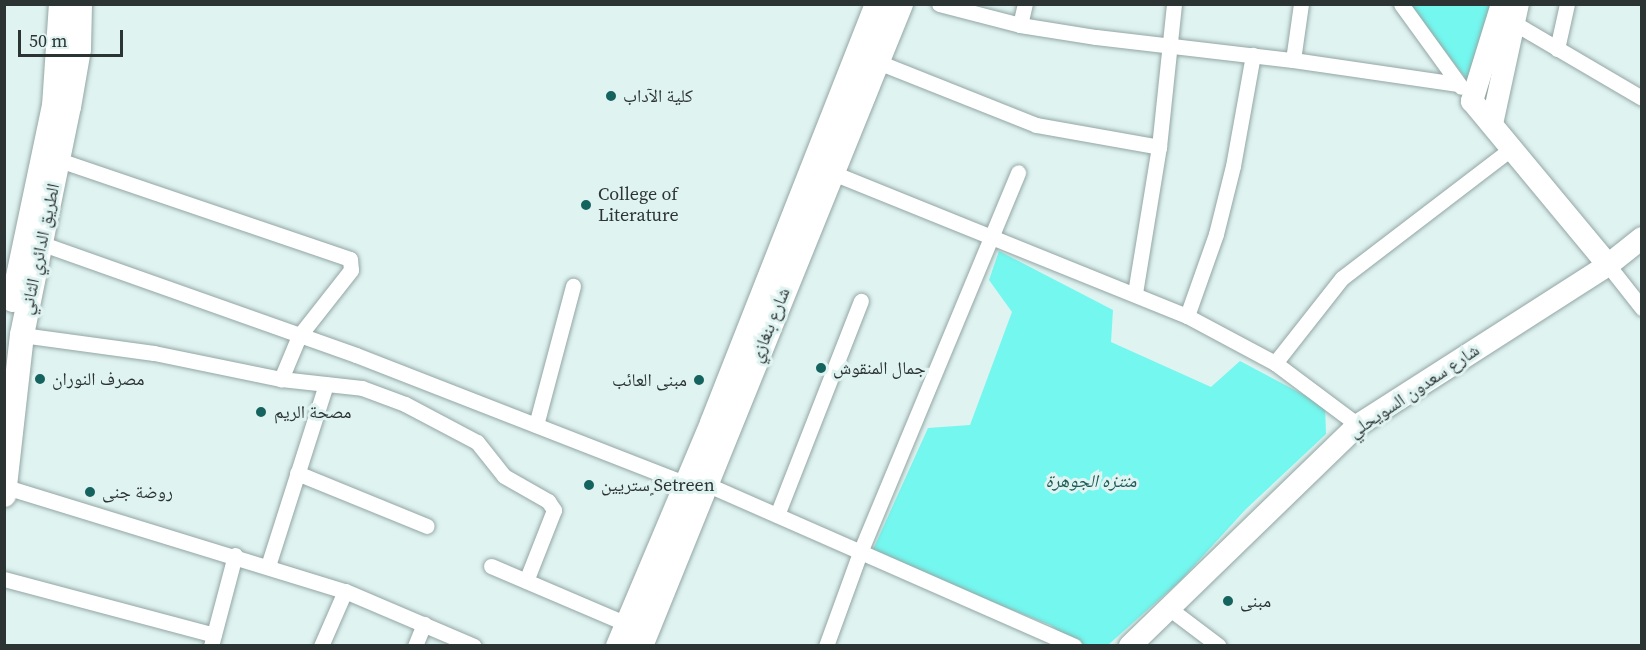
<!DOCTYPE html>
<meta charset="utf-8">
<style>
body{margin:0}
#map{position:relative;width:1646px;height:650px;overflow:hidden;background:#dff3f1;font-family:"Source Serif 4","Noto Naskh Arabic",serif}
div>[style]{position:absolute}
.green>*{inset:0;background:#73f7ef}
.roads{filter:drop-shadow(0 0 2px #93a6a4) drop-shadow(0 0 2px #93a6a4)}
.street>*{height:15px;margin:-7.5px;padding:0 7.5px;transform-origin:7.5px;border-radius:7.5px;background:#fff}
.secondary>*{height:22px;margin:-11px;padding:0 11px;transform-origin:11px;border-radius:11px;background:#fff}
.primary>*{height:24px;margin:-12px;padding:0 12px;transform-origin:12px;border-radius:12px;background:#fff}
.dots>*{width:16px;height:16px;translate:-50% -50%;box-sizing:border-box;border:3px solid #dff3f1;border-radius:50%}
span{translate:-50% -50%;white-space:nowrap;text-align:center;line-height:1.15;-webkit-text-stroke:6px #dff3f1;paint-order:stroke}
.poi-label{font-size:18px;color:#2c3333}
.left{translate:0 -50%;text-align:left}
.right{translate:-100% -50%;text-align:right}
.street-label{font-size:18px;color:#2c3333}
.park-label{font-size:18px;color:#1d5b58;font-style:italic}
.frame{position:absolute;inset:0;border:6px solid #2c3333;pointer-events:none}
.scale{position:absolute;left:18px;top:30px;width:105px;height:27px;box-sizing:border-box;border:3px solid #2c3333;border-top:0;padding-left:8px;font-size:18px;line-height:21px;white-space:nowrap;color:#2c3333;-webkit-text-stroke:4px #dff3f1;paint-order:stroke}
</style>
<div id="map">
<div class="green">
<i style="clip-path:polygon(1409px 5px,1500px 5px,1478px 94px)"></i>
<i style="clip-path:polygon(999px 251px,1113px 310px,1111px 342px,1211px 387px,1240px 361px,1325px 406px,1326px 434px,1246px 509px,1180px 581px,1108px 645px,1080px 645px,1050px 625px,871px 554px,928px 428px,970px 425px,1012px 312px,989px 280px)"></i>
</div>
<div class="roads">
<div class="street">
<i style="left:939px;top:4px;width:84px;rotate:14.5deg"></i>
<i style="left:1020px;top:25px;width:77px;rotate:9deg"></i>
<i style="left:1096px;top:37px;width:198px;rotate:6.7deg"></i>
<i style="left:1293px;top:60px;width:167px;rotate:8.3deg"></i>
<i style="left:1401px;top:4px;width:102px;rotate:54.1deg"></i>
<i style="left:1514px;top:23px;width:148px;rotate:30.4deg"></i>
<i style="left:1020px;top:25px;width:22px;rotate:-77deg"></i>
<i style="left:1557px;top:49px;width:46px;rotate:-77.5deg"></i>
<i style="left:1293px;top:60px;width:57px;rotate:-81.9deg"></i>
<i style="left:878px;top:62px;width:170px;rotate:21.7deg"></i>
<i style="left:1036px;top:125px;width:125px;rotate:10.1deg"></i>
<i style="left:59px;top:160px;width:307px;rotate:18.8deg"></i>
<i style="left:350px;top:259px;width:11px;rotate:85deg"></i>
<i style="left:351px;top:270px;width:84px;rotate:128.2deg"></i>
<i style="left:299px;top:336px;width:47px;rotate:112.7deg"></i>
<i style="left:833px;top:173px;width:382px;rotate:22deg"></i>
<i style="left:1187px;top:316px;width:100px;rotate:28.1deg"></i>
<i style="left:1275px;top:363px;width:104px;rotate:36.8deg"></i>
<i style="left:40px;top:243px;width:335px;rotate:19.5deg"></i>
<i style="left:356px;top:355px;width:355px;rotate:21.3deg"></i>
<i style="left:1608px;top:265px;width:55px;rotate:51.7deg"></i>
<i style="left:1135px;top:293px;width:148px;rotate:-80.7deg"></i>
<i style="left:1159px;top:147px;width:144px;rotate:-84deg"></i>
<i style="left:1187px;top:316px;width:87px;rotate:-70.5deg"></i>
<i style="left:1216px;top:234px;width:70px;rotate:-76deg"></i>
<i style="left:1233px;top:166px;width:113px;rotate:-79.8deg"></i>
<i style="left:22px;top:335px;width:133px;rotate:7.8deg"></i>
<i style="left:154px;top:353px;width:130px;rotate:11.6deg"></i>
<i style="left:281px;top:379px;width:81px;rotate:6.3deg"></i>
<i style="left:362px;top:388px;width:46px;rotate:20.4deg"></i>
<i style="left:405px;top:404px;width:81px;rotate:27.8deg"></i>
<i style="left:477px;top:442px;width:43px;rotate:51.5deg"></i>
<i style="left:504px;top:476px;width:51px;rotate:29.6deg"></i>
<i style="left:548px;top:501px;width:11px;rotate:56deg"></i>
<i style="left:554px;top:510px;width:76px;rotate:111.5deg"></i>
<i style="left:1275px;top:363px;width:108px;rotate:-51.8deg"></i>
<i style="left:1342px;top:278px;width:213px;rotate:-37.4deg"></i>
<i style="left:536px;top:425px;width:144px;rotate:-75.1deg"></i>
<i style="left:297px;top:473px;width:140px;rotate:22.2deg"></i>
<i style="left:708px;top:485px;width:400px;rotate:23.7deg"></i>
<i style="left:6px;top:487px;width:355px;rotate:17.1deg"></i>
<i style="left:345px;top:591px;width:140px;rotate:23.1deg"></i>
<i style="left:777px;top:515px;width:230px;rotate:-68.6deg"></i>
<i style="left:268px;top:566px;width:191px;rotate:-72.3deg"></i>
<i style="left:491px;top:566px;width:148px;rotate:23.1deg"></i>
<i style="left:4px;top:579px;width:217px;rotate:14.9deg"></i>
<i style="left:1170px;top:609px;width:61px;rotate:37.1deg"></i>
<i style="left:211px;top:646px;width:94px;rotate:-75.2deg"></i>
<i style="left:321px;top:646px;width:60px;rotate:-66.4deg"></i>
<i style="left:415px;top:646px;width:24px;rotate:-68deg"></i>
<i style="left:826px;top:646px;width:102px;rotate:-70deg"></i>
<i style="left:861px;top:550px;width:409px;rotate:-67.4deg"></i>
</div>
<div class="secondary">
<i style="left:1502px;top:4px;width:102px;rotate:107.2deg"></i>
<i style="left:1472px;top:101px;width:213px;rotate:50.3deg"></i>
<i style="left:1492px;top:124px;width:123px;rotate:-77.8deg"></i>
<i style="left:1130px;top:646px;width:318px;rotate:-44.1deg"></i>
<i style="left:1358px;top:425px;width:297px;rotate:-32.6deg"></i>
<i style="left:1608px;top:265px;width:43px;rotate:-38.5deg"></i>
</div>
<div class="primary">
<i style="left:13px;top:300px;width:198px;rotate:-78.1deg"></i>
<i style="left:54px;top:106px;width:102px;rotate:-86.1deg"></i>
<i style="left:4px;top:495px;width:161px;rotate:-83.6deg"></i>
<i style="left:22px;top:335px;width:233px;rotate:-78.4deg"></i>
<i style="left:69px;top:107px;width:59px;rotate:-80.2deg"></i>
<i style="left:79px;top:49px;width:45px;rotate:-88.7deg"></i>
<i style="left:618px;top:646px;width:242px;rotate:-67.1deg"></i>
<i style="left:712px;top:423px;width:450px;rotate:-68.5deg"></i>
<i style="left:641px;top:646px;width:693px;rotate:-67.95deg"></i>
</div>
</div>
<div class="dots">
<i style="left:611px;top:96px;background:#15635f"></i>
<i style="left:586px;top:205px;background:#15635f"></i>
<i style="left:821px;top:368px;background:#15635f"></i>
<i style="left:40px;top:379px;background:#15635f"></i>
<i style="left:699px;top:380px;background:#15635f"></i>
<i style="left:261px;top:412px;background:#15635f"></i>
<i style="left:589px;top:485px;background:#15635f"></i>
<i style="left:90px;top:492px;background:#15635f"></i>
<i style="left:1228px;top:601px;background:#15635f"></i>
</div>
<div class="poi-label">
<span class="left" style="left:623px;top:96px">كلية الآداب</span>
<span class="left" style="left:598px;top:205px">College of<br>Literature</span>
<span class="left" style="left:833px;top:368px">جمال المنقوش</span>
<span class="left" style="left:52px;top:379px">مصرف النوران</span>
<span class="right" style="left:687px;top:380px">مبنى العائب</span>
<span class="left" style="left:274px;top:412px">مصحة الريم</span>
<span class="left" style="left:601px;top:485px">ستريين ٍSetreen</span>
<span class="left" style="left:102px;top:492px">روضة جنى</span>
<span class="left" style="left:1240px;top:601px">مبنى</span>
</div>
<div class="street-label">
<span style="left:40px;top:249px;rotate:-78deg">الطريق الدائري الثاني</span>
<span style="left:770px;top:325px;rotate:-68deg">شارع بنغازي</span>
<span style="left:1414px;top:391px;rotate:-34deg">شارع سعدون السويحلي</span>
</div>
<div class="park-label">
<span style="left:1091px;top:481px">منتزه الجوهرة</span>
</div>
<div class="frame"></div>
<div class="scale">50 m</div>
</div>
